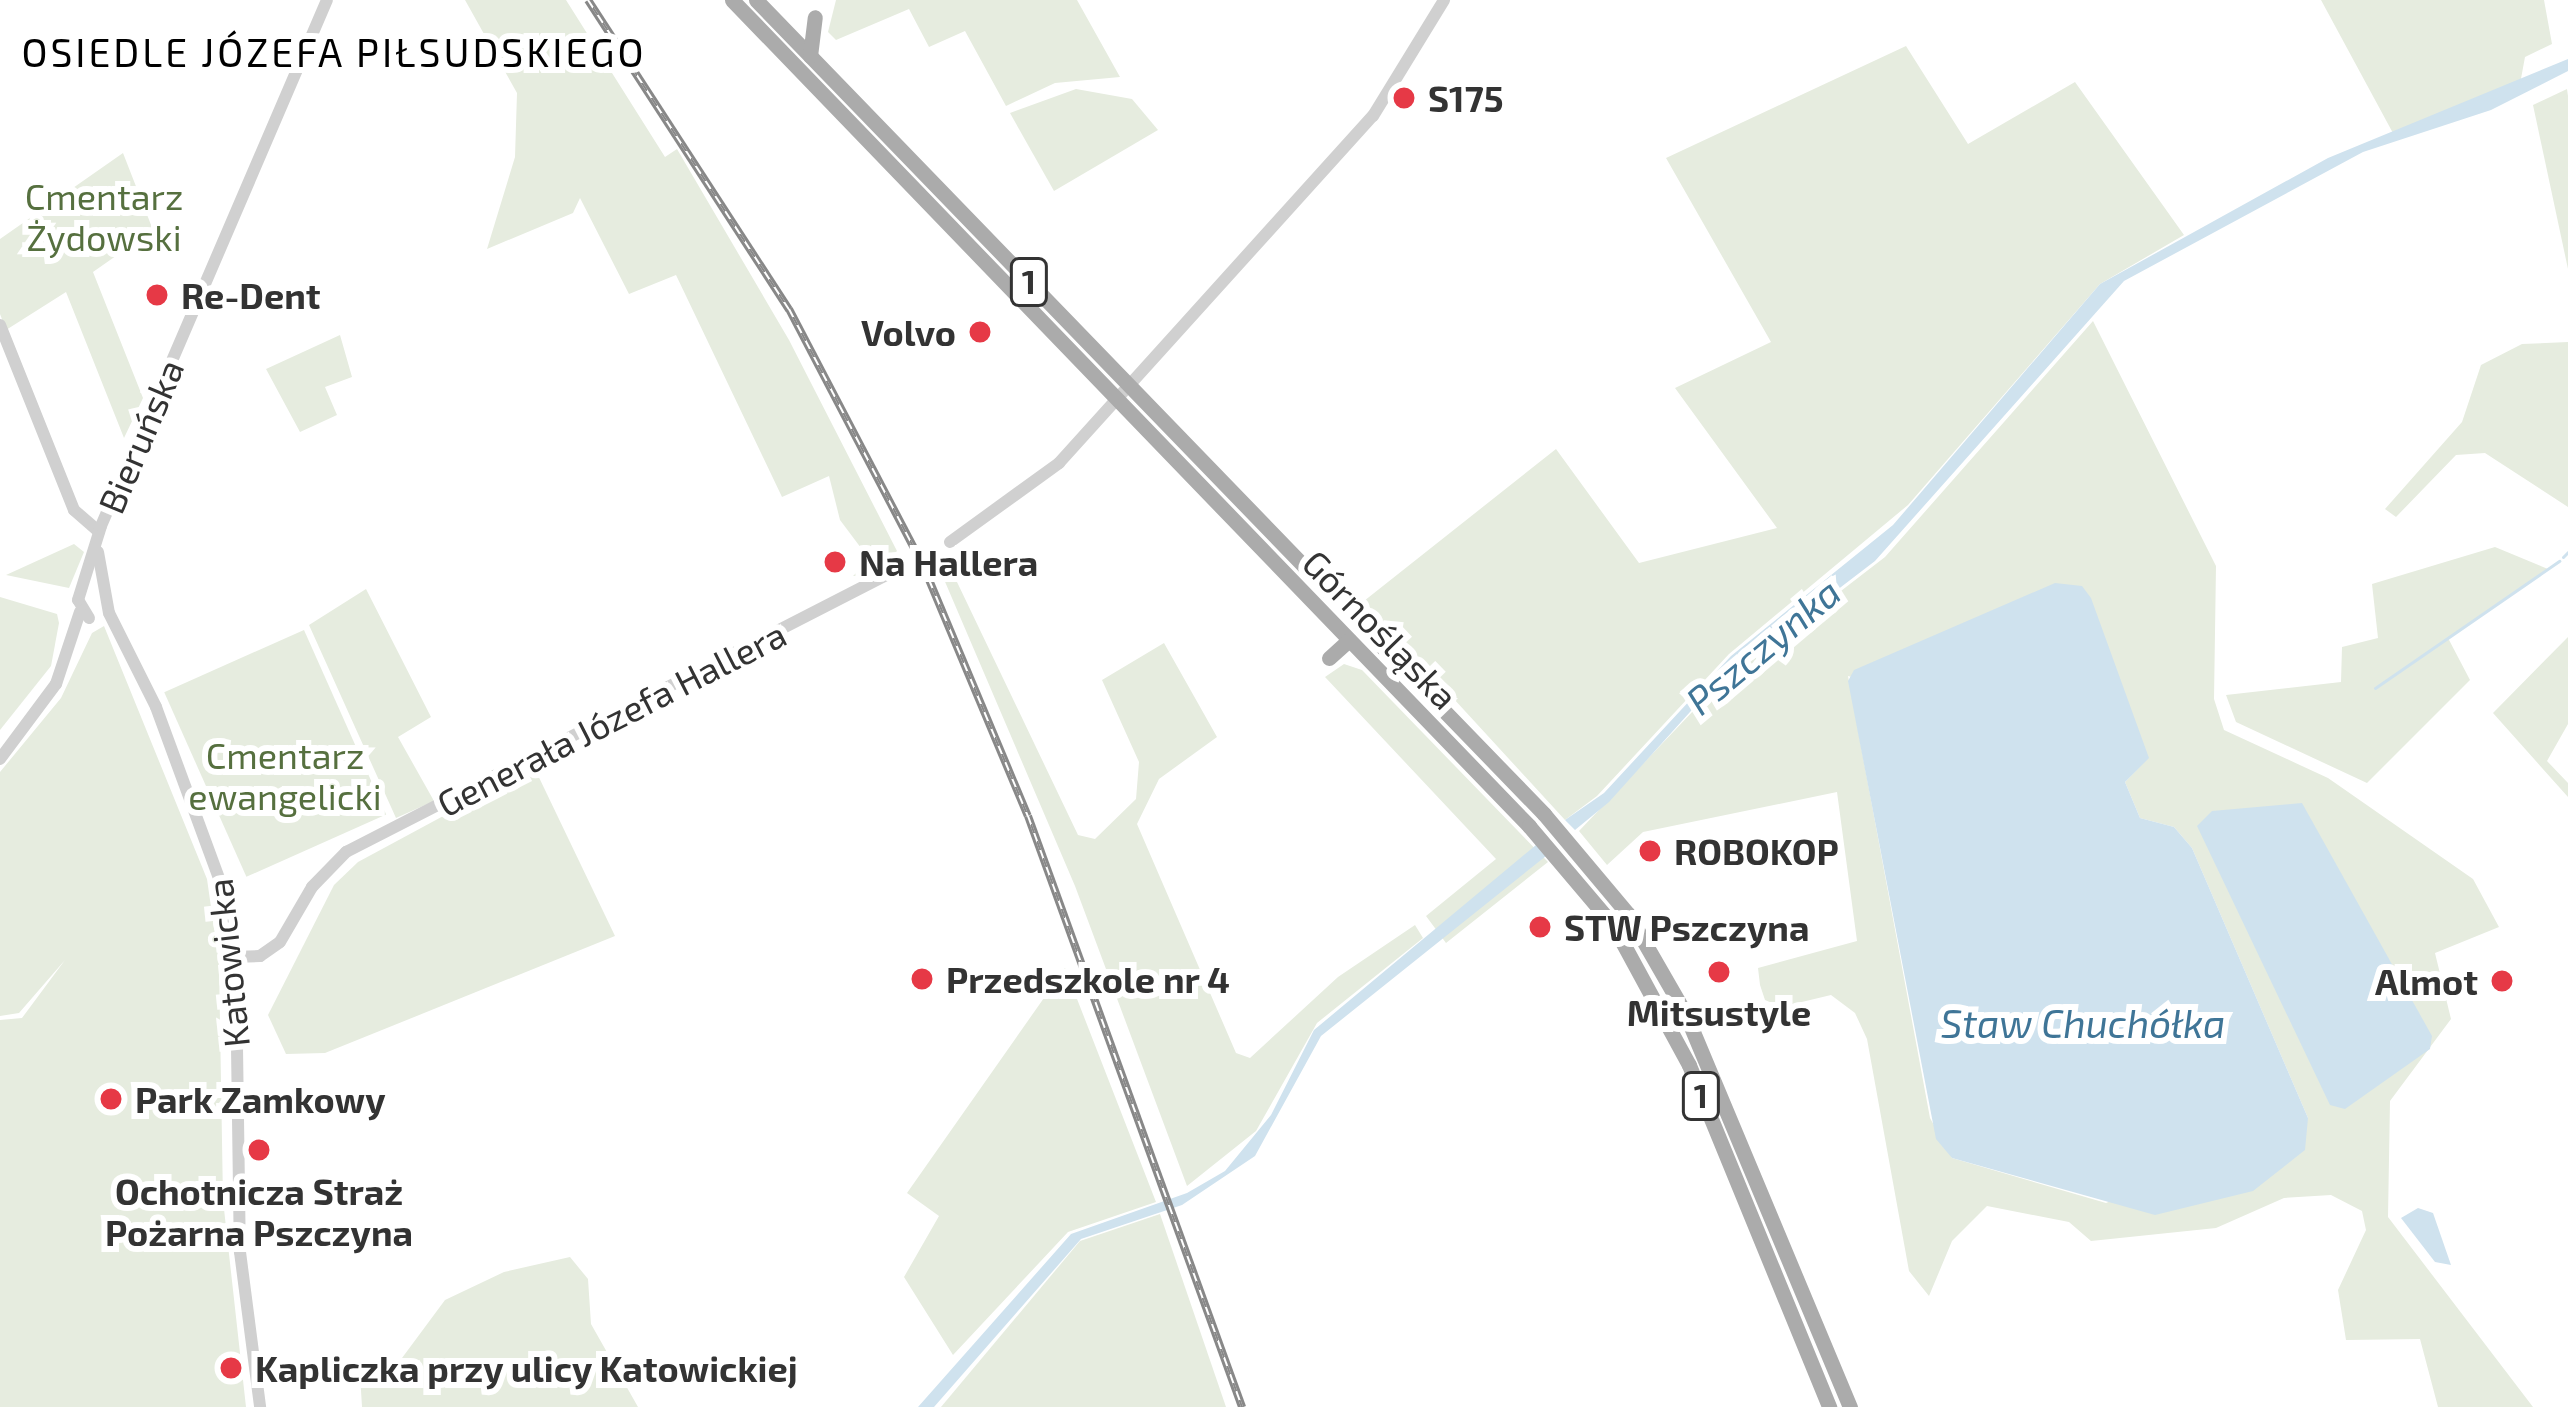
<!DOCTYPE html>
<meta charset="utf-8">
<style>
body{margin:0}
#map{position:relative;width:2568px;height:1407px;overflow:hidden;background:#fff;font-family:"Exo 2",sans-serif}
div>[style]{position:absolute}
.green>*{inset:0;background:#e6ecdf;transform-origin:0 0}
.water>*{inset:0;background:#cfe2ee}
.stream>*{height:3px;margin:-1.5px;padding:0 1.5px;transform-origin:1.5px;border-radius:1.5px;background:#cfe2ee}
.tertiary>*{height:12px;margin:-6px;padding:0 6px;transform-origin:6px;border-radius:6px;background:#d0d0d0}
.primary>*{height:15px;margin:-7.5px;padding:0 7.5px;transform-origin:7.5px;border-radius:7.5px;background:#ababab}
.rail>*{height:8px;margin-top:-4px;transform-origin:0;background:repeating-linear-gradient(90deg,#fff 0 9px,#888 0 18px);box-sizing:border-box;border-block:3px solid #888}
.dots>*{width:33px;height:33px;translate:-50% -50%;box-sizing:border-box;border:6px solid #fff;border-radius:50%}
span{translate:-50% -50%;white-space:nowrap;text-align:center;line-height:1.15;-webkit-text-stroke:12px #fff;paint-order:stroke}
.shield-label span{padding:3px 9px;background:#fff;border:3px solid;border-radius:9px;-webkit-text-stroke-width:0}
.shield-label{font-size:33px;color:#333;font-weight:700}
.poi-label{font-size:36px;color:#333;font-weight:700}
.left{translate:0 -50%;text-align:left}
.right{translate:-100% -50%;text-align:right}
.park-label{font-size:36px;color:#56703f}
.street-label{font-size:36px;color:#333}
.neighbourhood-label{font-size:39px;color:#000;letter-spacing:3px}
.water-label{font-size:39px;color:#3f7597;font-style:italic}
</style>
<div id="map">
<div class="green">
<i style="clip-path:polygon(465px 0,566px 0,665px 157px,677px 149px,789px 340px,897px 551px,872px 575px,853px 576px,870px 560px,840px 520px,829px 476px,782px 497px,676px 275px,629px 294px,580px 198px,573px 213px,487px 249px,515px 157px,517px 93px)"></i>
<i style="clip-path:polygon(836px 0,1077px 0,1120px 77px,1055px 83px,1006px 106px,965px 31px,929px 47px,909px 9px,836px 40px,828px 32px)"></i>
<i style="clip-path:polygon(2321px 0,2544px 0,2552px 44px,2525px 57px,2520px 84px,2394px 135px)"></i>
<i style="clip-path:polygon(1906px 46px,1968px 144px,2075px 82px,2184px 235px,2100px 284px,1908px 505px,1729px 654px,1597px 796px,1565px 820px,1364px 601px,1556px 449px,1639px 563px,1777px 528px,1675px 388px,1771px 342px,1666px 158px)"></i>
<i style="clip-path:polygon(1076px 89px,1132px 99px,1158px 130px,1054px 191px,1010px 113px)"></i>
<i style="clip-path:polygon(2567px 89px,2568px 96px,2568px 269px,2533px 105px)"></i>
<i style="clip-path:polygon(123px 153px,153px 230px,93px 272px,143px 398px,124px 438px,66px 292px,6px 330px,0 314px,0 239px)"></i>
<i style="clip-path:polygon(evenodd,2093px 321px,2216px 566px,2214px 699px,2224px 730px,2328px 778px,2473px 879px,2499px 927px,2435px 953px,2451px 1019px,2390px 1101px,2388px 1217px,2533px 1407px,2438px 1407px,2420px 1339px,2346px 1340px,2338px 1290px,2366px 1230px,2362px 1211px,2331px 1195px,2284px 1198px,2216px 1228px,2091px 1241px,2069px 1222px,1987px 1206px,1952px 1241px,1929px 1296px,1909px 1271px,1867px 1039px,1855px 1013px,1831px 995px,1781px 1007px,1765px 1000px,1760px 985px,1758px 968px,1857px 941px,1837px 792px,1643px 832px,1607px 865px,1579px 831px,1714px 689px,1885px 557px,2093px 321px,1848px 676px,2148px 758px,2125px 782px,2140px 818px,2174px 827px,2192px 848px,2308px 1118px,2106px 1203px,1952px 1158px,1930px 1118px,1848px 676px)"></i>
<i style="clip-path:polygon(340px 335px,352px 377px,325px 387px,337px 415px,300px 432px,266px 369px)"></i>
<i style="clip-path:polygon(2568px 342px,2568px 507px,2485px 453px,2456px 455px,2396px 517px,2385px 509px,2462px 422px,2481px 365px,2522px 344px)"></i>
<i style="clip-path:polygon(74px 544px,84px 552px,69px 588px,6px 575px)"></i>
<i style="clip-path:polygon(2495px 547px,2548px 569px,2448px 638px,2470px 680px,2367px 783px,2236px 722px,2226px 695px,2341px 682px,2342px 647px,2378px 638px,2372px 584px)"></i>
<i style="clip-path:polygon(946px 559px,1078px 835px,1095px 839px,1136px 799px,1139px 762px,1102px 680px,1164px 643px,1217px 737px,1159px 779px,1137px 824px,1236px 1053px,1250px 1058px,1338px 977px,1415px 925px,1423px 938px,1317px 1023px,1256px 1131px,1187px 1186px,1075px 886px,937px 563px)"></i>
<i style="clip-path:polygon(366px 589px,431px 717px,398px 737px,434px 801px,396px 818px,309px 625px)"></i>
<i style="clip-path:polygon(0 597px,57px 614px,59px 623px,51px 666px,0 730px)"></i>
<i style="clip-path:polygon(104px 626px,207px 879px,219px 963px,223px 1200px,246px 1407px,0 1407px,0 1020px,22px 1018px,65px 960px,19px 1013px,0 1016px,0 772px,61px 698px,92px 633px)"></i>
<i style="left:304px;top:630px;width:202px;height:153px;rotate:66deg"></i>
<i style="clip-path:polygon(2568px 637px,2568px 724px,2547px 761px,2568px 783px,2568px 797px,2493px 713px)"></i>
<i style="clip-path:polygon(1344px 664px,1362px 670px,1548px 862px,1446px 943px,1426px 916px,1496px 859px,1325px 677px)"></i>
<i style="clip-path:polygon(534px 767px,615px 936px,325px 1053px,286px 1054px,268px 1015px,334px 885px,358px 862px)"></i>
<i style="clip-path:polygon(1065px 968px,1156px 1202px,1068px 1232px,953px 1355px,904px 1277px,939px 1216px,907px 1193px)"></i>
<i style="clip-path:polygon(1160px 1214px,1226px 1407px,941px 1407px,1080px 1241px)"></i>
<i style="clip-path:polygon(570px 1257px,588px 1279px,591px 1324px,638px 1407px,362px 1407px,360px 1374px,402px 1358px,445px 1300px,504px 1272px)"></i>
</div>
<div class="water">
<i style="clip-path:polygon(2568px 59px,2568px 71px,2491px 110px,2363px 152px,2124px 281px,1875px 561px,1717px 682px,1609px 802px,1575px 830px,1565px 820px,1604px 793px,1731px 656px,1893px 525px,2100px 284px,2328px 158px)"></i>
<i style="clip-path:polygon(2055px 583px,2082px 586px,2091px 598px,2149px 758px,2125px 782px,2140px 818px,2174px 827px,2192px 848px,2308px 1118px,2305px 1150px,2253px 1191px,2155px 1215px,1952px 1158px,1936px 1139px,1848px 681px,1854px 670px)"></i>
<i style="clip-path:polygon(2302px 803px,2432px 1036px,2430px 1049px,2345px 1109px,2330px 1105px,2197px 826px,2212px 811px)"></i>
<i style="clip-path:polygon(1536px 845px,1546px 856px,1321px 1036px,1255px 1156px,1182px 1205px,1081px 1239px,934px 1407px,918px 1407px,1071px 1234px,1187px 1193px,1225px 1171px,1271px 1115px,1314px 1030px)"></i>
<i style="clip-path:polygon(2418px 1208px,2433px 1213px,2451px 1265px,2435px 1262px,2401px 1218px)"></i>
</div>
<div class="stream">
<i style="left:2563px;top:557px;width:7px;rotate:-45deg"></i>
<i style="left:2375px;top:688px;width:224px;rotate:-34.6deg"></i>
</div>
<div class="tertiary">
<i style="left:0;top:325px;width:199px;rotate:68.2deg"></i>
<i style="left:74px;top:510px;width:33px;rotate:41deg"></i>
<i style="left:950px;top:542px;width:135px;rotate:-35.9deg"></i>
<i style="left:1059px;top:463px;width:468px;rotate:-47.9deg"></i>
<i style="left:1373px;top:116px;width:136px;rotate:-58.5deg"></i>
<i style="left:98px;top:552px;width:62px;rotate:79.8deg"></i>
<i style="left:109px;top:613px;width:105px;rotate:63.4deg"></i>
<i style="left:156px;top:707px;width:194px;rotate:69.8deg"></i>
<i style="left:223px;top:889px;width:159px;rotate:84.9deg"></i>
<i style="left:237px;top:1047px;width:205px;rotate:89.2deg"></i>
<i style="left:240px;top:1252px;width:156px;rotate:82.6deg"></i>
<i style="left:89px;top:618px;width:21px;rotate:-121deg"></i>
<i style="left:78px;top:600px;width:77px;rotate:-72.7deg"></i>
<i style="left:101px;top:526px;width:572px;rotate:-66.75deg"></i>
<i style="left:0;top:759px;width:94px;rotate:-53.3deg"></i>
<i style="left:56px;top:684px;width:76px;rotate:-71.6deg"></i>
<i style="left:233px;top:957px;width:27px;rotate:-2deg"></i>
<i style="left:260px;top:956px;width:24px;rotate:-35deg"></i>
<i style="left:280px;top:942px;width:64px;rotate:-59.8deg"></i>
<i style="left:312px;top:887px;width:49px;rotate:-45.8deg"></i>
<i style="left:346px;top:852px;width:614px;rotate:-27.15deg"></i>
</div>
<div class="primary">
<i style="left:732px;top:0;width:1148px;rotate:46.02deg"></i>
<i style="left:1529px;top:826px;width:130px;rotate:49.7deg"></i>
<i style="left:1613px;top:925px;width:159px;rotate:61.5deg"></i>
<i style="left:1689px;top:1065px;width:370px;rotate:67.7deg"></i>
<i style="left:756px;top:0;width:1133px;rotate:45.93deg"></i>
<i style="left:1544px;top:814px;width:131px;rotate:50deg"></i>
<i style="left:1628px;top:914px;width:116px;rotate:60.1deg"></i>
<i style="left:1686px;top:1015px;width:425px;rotate:67.3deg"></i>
<i style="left:810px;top:56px;width:39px;rotate:-83deg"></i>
<i style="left:1329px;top:658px;width:27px;rotate:-42deg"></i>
</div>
<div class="rail">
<i style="left:588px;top:0;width:369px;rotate:57deg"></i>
<i style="left:789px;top:309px;width:287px;rotate:62.4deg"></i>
<i style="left:922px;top:563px;width:274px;rotate:67.3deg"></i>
<i style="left:1028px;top:816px;width:629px;rotate:70.09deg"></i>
</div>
<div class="dots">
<i style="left:1404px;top:98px;background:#e63946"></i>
<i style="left:157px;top:295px;background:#e63946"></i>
<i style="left:980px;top:332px;background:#e63946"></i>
<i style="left:835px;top:562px;background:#e63946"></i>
<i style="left:1650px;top:851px;background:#e63946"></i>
<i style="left:1540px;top:927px;background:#e63946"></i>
<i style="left:1719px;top:972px;background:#e63946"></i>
<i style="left:922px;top:979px;background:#e63946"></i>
<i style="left:2502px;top:981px;background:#e63946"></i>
<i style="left:111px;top:1099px;background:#e63946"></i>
<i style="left:259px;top:1150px;background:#e63946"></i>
<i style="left:231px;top:1368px;background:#e63946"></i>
</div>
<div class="shield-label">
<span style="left:1029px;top:282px">1</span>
<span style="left:1701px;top:1096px">1</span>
</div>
<div class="poi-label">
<span class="left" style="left:1428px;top:98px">S175</span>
<span class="left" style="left:181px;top:295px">Re-Dent</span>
<span class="right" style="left:956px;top:332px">Volvo</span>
<span class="left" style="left:859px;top:562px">Na Hallera</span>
<span class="left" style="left:1674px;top:851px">ROBOKOP</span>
<span class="left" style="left:1564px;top:927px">STW Pszczyna</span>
<span class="left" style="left:946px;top:979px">Przedszkole nr 4</span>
<span class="right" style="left:2478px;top:981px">Almot</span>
<span style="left:1719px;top:1012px">Mitsustyle</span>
<span class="left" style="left:135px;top:1099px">Park Zamkowy</span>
<span style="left:259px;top:1211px">Ochotnicza Straż<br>Pożarna Pszczyna</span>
<span class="left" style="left:255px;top:1368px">Kapliczka przy ulicy Katowickiej</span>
</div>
<div class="park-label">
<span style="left:104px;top:216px">Cmentarz<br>Żydowski</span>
<span style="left:285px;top:775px">Cmentarz<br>ewangelicki</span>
</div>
<div class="street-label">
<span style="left:140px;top:436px;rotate:-67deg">Bieruńska</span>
<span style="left:1381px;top:629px;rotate:46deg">Górnośląska</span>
<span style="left:611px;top:718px;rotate:-27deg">Generała Józefa Hallera</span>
<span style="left:227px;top:963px;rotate:-96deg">Katowicka</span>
</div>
<div class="neighbourhood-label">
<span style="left:334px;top:52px">OSIEDLE JÓZEFA PIŁSUDSKIEGO</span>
</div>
<div class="water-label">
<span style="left:1763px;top:646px;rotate:-40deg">Pszczynka</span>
<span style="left:2083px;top:1023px">Staw Chuchółka</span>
</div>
</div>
